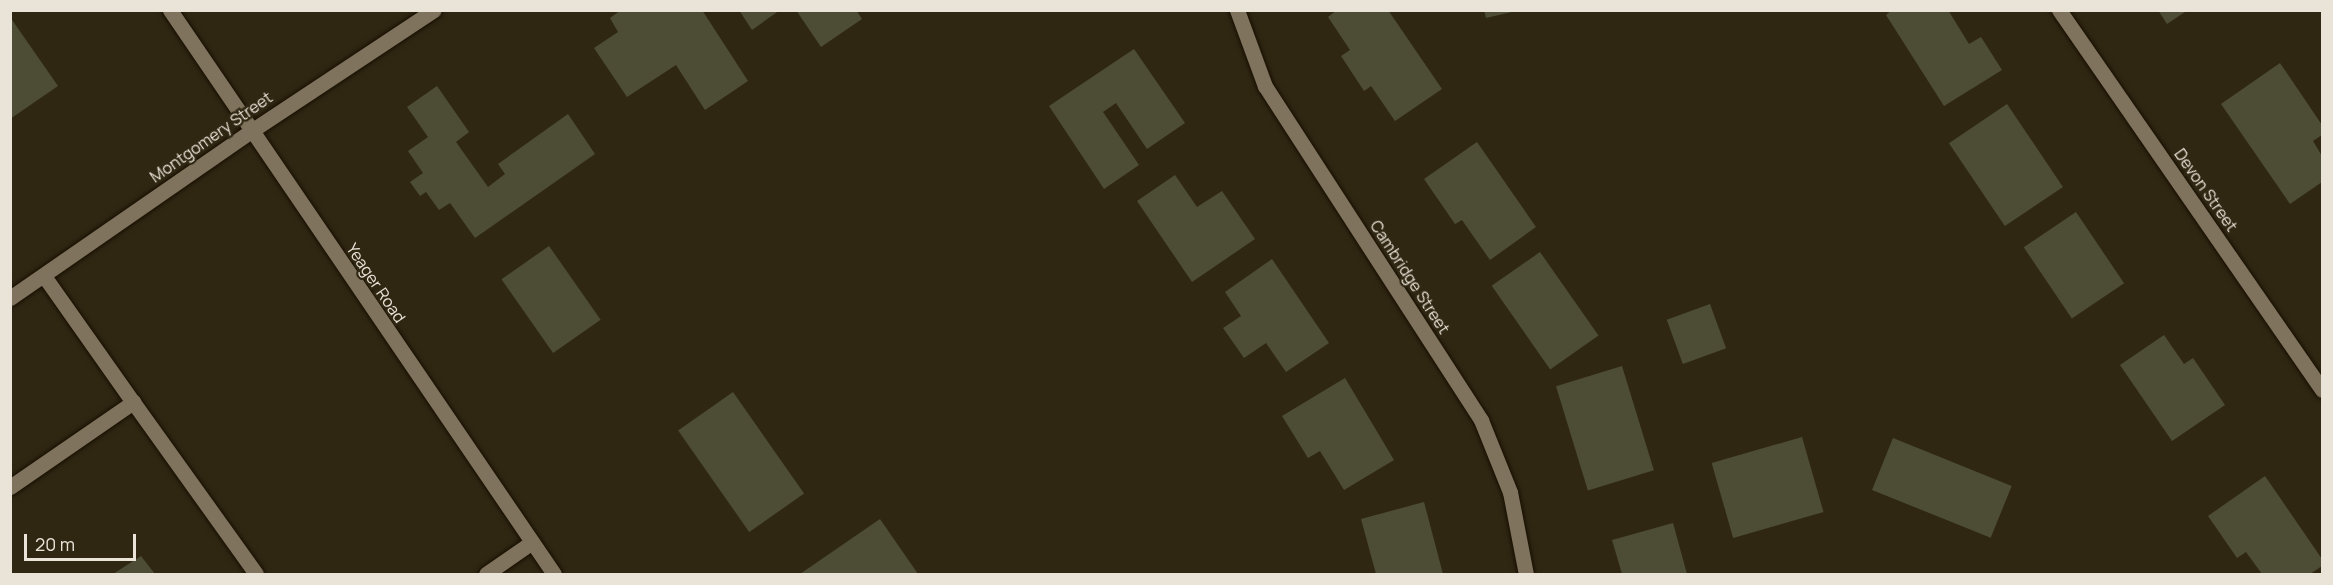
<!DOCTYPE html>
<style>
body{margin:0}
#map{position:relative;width:2333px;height:585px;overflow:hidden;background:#302713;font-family:Manrope,sans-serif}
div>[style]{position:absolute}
.building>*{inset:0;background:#4d4d36;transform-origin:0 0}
.roads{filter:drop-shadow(0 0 2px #180f00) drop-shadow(0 0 2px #180f00)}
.minor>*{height:15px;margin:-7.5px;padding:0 7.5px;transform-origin:7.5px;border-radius:7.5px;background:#7f735d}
span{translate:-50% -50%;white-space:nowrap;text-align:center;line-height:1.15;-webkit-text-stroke:4.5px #302713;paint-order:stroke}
.street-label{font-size:16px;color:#eae4d8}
.frame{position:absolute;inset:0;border:12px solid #eae4d8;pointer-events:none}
.scale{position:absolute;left:24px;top:534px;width:112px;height:27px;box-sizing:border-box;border:3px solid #eae4d8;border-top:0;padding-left:8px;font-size:18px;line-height:21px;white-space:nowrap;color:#eae4d8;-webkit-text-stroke:4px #302713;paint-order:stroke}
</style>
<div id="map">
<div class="building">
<i style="clip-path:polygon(621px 10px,702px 10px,748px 81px,705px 110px,676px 65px,627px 97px,594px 48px,618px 32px,610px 18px)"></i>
<i style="clip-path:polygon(739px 10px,780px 10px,752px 30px)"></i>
<i style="clip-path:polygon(796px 10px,856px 10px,862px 19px,821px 47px)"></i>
<i style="clip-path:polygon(1337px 10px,1388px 10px,1442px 89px,1395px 121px,1371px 86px,1364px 91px,1341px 56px,1350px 50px,1328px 17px)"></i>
<i style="clip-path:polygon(1484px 10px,1516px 10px,1516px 11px,1486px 18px)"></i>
<i style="clip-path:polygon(1892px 10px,1948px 10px,1969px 44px,1981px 37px,2002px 70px,1944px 106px,1886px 15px)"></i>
<i style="clip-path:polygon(2158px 10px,2188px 10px,2167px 24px)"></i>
<i style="clip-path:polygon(10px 17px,58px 86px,10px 119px)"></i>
<i style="clip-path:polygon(1134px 49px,1185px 123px,1147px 149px,1116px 103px,1103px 112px,1139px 165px,1104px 189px,1049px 106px)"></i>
<i style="clip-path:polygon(2280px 63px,2322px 125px,2322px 135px,2313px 141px,2322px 156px,2322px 182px,2290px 204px,2221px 104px)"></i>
<i style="clip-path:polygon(437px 86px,469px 132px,456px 142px,488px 187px,505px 174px,498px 164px,568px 114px,595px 154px,475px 238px,450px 203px,439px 210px,426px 192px,420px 196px,410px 182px,423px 173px,408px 151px,428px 137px,407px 107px)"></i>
<i style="left:2007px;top:104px;width:100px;height:70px;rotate:56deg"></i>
<i style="clip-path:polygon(1477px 142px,1536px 227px,1490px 260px,1462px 220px,1455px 224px,1424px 179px)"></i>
<i style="clip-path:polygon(1175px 175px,1197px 207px,1222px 191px,1255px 239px,1192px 282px,1137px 201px)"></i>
<i style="left:2076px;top:212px;width:86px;height:63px;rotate:56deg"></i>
<i style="left:549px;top:246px;width:90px;height:58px;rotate:55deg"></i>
<i style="left:1540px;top:252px;width:102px;height:59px;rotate:55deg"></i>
<i style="clip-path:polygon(1272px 259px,1329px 343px,1286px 372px,1266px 343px,1244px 358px,1223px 328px,1241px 316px,1225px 292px)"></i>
<i style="left:1710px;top:304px;width:47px;height:46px;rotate:70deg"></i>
<i style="clip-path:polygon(2164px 335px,2184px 364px,2193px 358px,2225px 405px,2172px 441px,2120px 365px)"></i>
<i style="left:1622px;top:366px;width:109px;height:69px;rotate:73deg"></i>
<i style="clip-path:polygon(1345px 378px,1394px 460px,1344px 490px,1320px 451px,1308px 458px,1282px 416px)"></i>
<i style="left:733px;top:392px;width:124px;height:67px;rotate:55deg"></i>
<i style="left:1802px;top:437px;width:78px;height:94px;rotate:74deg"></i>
<i style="left:1893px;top:438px;width:128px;height:56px;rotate:22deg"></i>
<i style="clip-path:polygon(2265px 476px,2322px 559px,2322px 566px,2310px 574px,2262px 574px,2246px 552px,2237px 558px,2208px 516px)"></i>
<i style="clip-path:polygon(1424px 502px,1443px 574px,1376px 574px,1361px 519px)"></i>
<i style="clip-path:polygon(880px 519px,918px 574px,800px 574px)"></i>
<i style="clip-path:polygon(1673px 523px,1687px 574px,1622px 574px,1612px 540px)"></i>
<i style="clip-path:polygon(141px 556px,155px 574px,113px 574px)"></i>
</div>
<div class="roads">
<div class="minor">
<i style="left:170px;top:10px;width:682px;rotate:55.75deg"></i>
<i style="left:1237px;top:10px;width:81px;rotate:69.8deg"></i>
<i style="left:1265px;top:86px;width:398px;rotate:57.1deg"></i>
<i style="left:1481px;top:420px;width:78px;rotate:68.1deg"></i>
<i style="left:1510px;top:492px;width:84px;rotate:79deg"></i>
<i style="left:2059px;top:10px;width:462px;rotate:55.3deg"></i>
<i style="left:44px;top:276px;width:154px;rotate:54.8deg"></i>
<i style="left:10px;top:298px;width:293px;rotate:-34.7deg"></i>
<i style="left:251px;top:131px;width:219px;rotate:-33.5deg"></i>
<i style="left:10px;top:487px;width:150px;rotate:-34.6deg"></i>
<i style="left:133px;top:402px;width:211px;rotate:54.4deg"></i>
<i style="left:486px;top:574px;width:56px;rotate:-34.8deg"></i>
</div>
</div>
<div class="street-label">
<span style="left:211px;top:137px;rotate:-35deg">Montgomery Street</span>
<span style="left:2206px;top:190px;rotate:55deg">Devon Street</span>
<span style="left:1410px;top:277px;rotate:57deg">Cambridge Street</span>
<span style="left:376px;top:283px;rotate:56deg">Yeager Road</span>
</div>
<div class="frame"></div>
<div class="scale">20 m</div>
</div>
